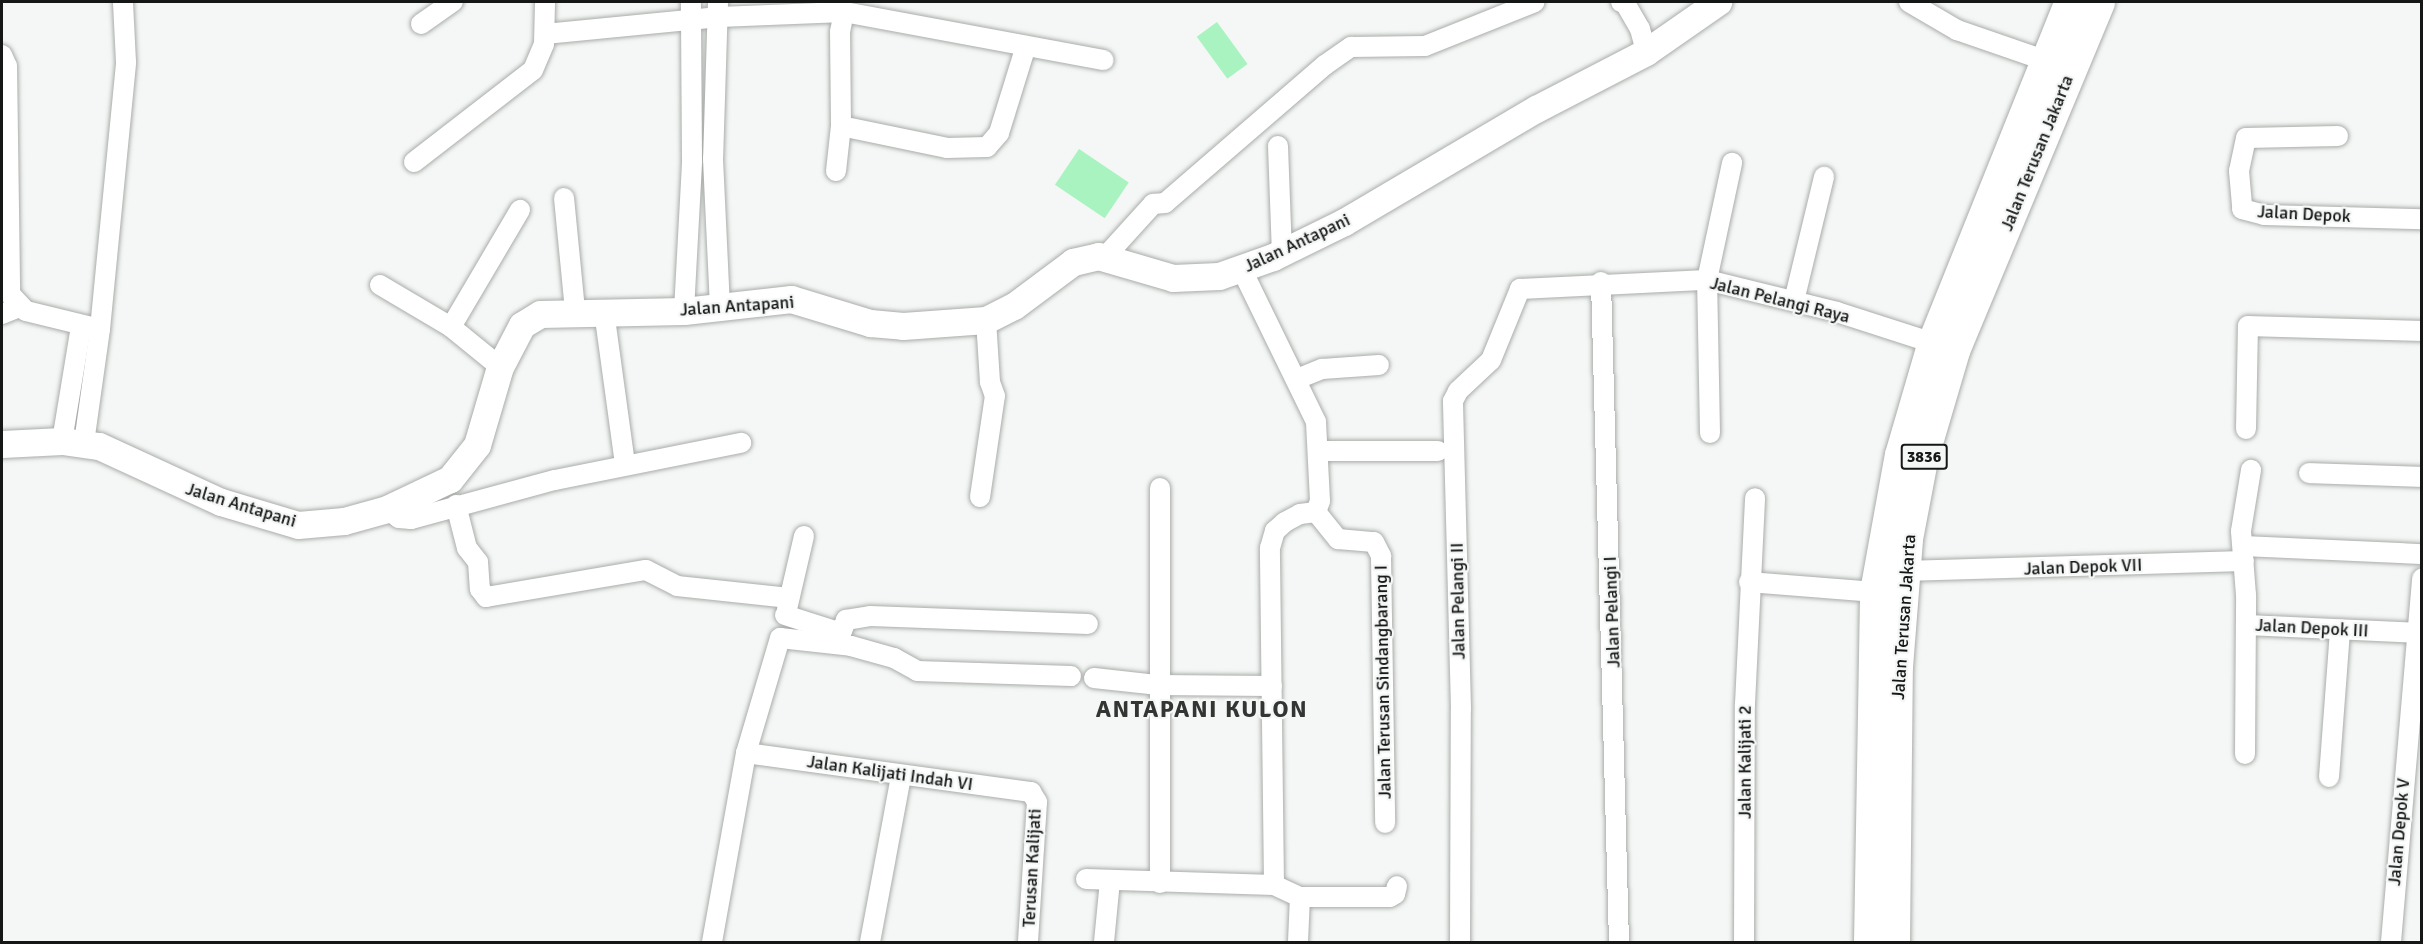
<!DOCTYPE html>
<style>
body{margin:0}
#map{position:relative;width:2423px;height:944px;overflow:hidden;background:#f4f7f5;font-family:Signika,sans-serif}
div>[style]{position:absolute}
.green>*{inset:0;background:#a9f3c0;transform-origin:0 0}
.roads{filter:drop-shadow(0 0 2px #a9aca9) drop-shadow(0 0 2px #a9aca9)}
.street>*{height:20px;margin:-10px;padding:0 10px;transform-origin:10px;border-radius:10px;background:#fff}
.secondary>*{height:27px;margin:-13.5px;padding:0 13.5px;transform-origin:13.5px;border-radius:13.5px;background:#fff}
.primary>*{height:30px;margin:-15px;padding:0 15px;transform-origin:15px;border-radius:15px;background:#fff}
span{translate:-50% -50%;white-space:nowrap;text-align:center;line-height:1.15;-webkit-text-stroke:4.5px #f4f7f5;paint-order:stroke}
.shield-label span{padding:2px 4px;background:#f4f7f5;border:2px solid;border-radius:4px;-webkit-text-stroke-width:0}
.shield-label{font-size:16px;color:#151616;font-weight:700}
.street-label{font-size:18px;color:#151616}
.district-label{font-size:24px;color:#333533;font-weight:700;letter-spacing:1.5px}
.frame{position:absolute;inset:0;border:3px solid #151616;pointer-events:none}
</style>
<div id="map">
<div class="green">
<i style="left:1217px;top:22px;width:52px;height:25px;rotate:54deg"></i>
<i style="left:1079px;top:149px;width:60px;height:43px;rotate:34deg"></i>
</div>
<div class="roads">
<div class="street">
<i style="left:718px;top:2px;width:157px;rotate:91.8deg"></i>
<i style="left:713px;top:159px;width:150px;rotate:87.3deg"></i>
<i style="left:1621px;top:2px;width:4px;rotate:14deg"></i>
<i style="left:1625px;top:3px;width:30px;rotate:60deg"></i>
<i style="left:1640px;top:29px;width:24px;rotate:75deg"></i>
<i style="left:1909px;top:2px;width:56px;rotate:30.3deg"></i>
<i style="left:1957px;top:30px;width:95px;rotate:19deg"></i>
<i style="left:421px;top:24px;width:39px;rotate:-35deg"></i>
<i style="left:545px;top:34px;width:175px;rotate:-5.6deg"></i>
<i style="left:719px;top:17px;width:125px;rotate:-2.3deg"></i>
<i style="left:844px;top:12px;width:264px;rotate:10.5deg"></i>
<i style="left:2px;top:55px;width:12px;rotate:66deg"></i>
<i style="left:7px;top:66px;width:228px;rotate:89.2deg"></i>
<i style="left:10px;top:294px;width:23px;rotate:47deg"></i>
<i style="left:26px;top:311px;width:76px;rotate:13.7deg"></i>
<i style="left:100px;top:329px;width:115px;rotate:98deg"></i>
<i style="left:841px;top:126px;width:108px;rotate:11.7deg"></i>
<i style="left:947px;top:148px;width:40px;rotate:-1.4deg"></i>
<i style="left:987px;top:147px;width:18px;rotate:-49deg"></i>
<i style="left:999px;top:133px;width:91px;rotate:-72.8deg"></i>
<i style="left:2338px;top:136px;width:92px;rotate:178.8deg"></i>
<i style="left:2246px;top:138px;width:34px;rotate:102deg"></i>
<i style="left:2239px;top:171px;width:38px;rotate:85deg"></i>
<i style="left:2242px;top:209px;width:23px;rotate:15deg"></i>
<i style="left:2264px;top:215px;width:158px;rotate:1.5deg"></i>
<i style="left:1278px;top:146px;width:107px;rotate:87.9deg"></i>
<i style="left:414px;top:162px;width:150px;rotate:-37.7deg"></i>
<i style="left:533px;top:70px;width:28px;rotate:-67deg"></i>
<i style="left:544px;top:44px;width:42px;rotate:-88.6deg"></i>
<i style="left:836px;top:171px;width:45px;rotate:-83.7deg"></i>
<i style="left:841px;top:126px;width:94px;rotate:-90.6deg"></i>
<i style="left:840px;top:32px;width:20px;rotate:-79deg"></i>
<i style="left:564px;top:198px;width:114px;rotate:84.4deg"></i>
<i style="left:1105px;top:257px;width:72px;rotate:-47.8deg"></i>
<i style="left:1153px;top:204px;width:12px;rotate:-5deg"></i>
<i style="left:1165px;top:203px;width:211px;rotate:-40.8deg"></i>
<i style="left:1325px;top:65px;width:32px;rotate:-35deg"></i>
<i style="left:1351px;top:47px;width:74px;rotate:-0.8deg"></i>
<i style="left:1425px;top:46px;width:118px;rotate:-21.8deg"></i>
<i style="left:1242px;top:270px;width:169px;rotate:64deg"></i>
<i style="left:1316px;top:422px;width:79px;rotate:87.1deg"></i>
<i style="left:1320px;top:501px;width:12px;rotate:110deg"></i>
<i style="left:1601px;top:282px;width:660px;rotate:88.44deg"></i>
<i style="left:380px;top:285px;width:82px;rotate:30.6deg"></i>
<i style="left:451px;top:327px;width:63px;rotate:39.2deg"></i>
<i style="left:1794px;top:301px;width:128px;rotate:-76.4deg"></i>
<i style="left:604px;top:311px;width:155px;rotate:82.2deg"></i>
<i style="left:684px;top:311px;width:150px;rotate:-86.9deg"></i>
<i style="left:692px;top:161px;width:159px;rotate:-90.4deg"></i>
<i style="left:2px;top:314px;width:18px;rotate:-22deg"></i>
<i style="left:451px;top:327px;width:136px;rotate:-59.5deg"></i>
<i style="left:100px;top:329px;width:268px;rotate:-84.4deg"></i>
<i style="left:126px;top:62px;width:60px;rotate:-92.9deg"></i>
<i style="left:1297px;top:379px;width:27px;rotate:-22deg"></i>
<i style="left:1322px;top:369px;width:57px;rotate:-4deg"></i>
<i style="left:2246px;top:429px;width:103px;rotate:-88.9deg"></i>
<i style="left:2248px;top:326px;width:174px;rotate:1.6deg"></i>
<i style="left:1710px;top:433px;width:153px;rotate:-91.1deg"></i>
<i style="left:1707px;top:280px;width:120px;rotate:-77.9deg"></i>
<i style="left:62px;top:441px;width:117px;rotate:-80.6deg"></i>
<i style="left:1320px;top:451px;width:118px"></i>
<i style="left:2309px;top:473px;width:113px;rotate:2deg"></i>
<i style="left:1160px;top:488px;width:395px;rotate:90deg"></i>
<i style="left:980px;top:497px;width:102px;rotate:-81.6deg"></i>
<i style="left:995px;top:396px;width:15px;rotate:-110deg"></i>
<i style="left:990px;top:382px;width:62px;rotate:-93.7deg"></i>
<i style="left:456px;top:505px;width:44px;rotate:75.7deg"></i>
<i style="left:467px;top:548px;width:18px;rotate:52deg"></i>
<i style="left:478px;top:562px;width:27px;rotate:86deg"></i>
<i style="left:480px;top:589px;width:10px;rotate:53deg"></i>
<i style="left:486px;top:597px;width:162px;rotate:-9.6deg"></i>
<i style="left:646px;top:570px;width:35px;rotate:27deg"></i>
<i style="left:677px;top:586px;width:113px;rotate:6.1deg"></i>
<i style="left:387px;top:509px;width:15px;rotate:37deg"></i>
<i style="left:399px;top:518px;width:12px;rotate:5deg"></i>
<i style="left:411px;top:519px;width:149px;rotate:-15.2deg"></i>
<i style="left:555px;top:480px;width:190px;rotate:-11.3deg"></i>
<i style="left:1316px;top:512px;width:35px;rotate:51deg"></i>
<i style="left:1338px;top:539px;width:36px;rotate:5deg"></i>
<i style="left:1374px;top:542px;width:16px;rotate:63deg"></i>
<i style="left:1381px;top:556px;width:267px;rotate:89.1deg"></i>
<i style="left:2243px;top:546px;width:179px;rotate:2.6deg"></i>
<i style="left:1904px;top:571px;width:340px;rotate:-1.7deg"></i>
<i style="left:1749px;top:582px;width:126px;rotate:4.5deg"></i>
<i style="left:787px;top:609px;width:75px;rotate:-76.9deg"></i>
<i style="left:785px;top:615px;width:56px;rotate:17.8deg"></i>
<i style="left:838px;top:632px;width:4px;rotate:-14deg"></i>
<i style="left:842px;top:631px;width:12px;rotate:-70deg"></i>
<i style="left:846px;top:620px;width:24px;rotate:-9deg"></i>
<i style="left:870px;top:616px;width:218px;rotate:2.1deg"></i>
<i style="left:2246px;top:625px;width:176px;rotate:2.6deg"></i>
<i style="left:1094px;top:678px;width:63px;rotate:6.3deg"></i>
<i style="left:1157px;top:685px;width:115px;rotate:0.5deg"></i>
<i style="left:746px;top:753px;width:288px;rotate:7.8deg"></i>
<i style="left:1031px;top:792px;width:12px;rotate:59deg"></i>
<i style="left:1037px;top:802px;width:140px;rotate:93.7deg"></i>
<i style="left:2245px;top:754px;width:159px;rotate:-89.6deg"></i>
<i style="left:2246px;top:595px;width:64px;rotate:-94.5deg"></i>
<i style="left:2241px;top:531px;width:62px;rotate:-80.7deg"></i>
<i style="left:2329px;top:777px;width:148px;rotate:-85.7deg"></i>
<i style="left:1086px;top:879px;width:188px;rotate:1.8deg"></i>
<i style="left:1274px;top:885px;width:337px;rotate:-90.7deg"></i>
<i style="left:1270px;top:548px;width:18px;rotate:-74deg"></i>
<i style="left:1275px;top:531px;width:13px;rotate:-42deg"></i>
<i style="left:1285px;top:522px;width:17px;rotate:-28deg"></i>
<i style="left:1300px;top:514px;width:16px;rotate:-7deg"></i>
<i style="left:1274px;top:885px;width:29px;rotate:25deg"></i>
<i style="left:1300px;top:897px;width:90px"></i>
<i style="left:1390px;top:897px;width:6px;rotate:-31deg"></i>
<i style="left:1395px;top:894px;width:8px;rotate:-76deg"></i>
<i style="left:712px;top:942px;width:192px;rotate:-79.8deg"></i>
<i style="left:746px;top:753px;width:120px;rotate:-73.5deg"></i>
<i style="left:780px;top:638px;width:71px;rotate:6.4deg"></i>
<i style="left:851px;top:646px;width:45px;rotate:15.6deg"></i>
<i style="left:894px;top:658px;width:26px;rotate:29deg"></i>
<i style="left:917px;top:671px;width:154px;rotate:1.9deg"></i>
<i style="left:870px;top:942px;width:168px;rotate:-79.4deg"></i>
<i style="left:1104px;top:942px;width:61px;rotate:-84.4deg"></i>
<i style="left:1298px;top:942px;width:45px;rotate:-87.5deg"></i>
<i style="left:1460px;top:942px;width:233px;rotate:-89.8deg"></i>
<i style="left:1461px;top:709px;width:308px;rotate:-91.5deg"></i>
<i style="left:1453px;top:401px;width:11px;rotate:-63deg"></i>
<i style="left:1458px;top:391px;width:45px;rotate:-43.2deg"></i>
<i style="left:1491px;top:360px;width:77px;rotate:-67.8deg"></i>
<i style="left:1520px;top:289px;width:187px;rotate:-2.8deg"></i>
<i style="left:1707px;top:280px;width:134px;rotate:13.8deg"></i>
<i style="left:1837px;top:312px;width:110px;rotate:17.9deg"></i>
<i style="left:1744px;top:942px;width:238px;rotate:-89.8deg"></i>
<i style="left:1745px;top:704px;width:206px;rotate:-87.2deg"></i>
<i style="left:2391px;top:942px;width:365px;rotate:-85.1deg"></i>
</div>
<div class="secondary">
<i style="left:2px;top:444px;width:60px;rotate:-2.9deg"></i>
<i style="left:62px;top:441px;width:37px;rotate:8deg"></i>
<i style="left:99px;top:446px;width:134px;rotate:24.7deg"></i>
<i style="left:221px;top:502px;width:80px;rotate:16.6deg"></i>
<i style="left:298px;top:525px;width:46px;rotate:-5deg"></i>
<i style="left:344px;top:521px;width:45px;rotate:-15.6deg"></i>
<i style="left:387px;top:509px;width:70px;rotate:-25.5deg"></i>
<i style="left:450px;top:479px;width:43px;rotate:-51.5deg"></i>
<i style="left:477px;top:445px;width:81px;rotate:-73.6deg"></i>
<i style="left:500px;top:367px;width:47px;rotate:-62.4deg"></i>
<i style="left:522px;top:325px;width:21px;rotate:-31deg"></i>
<i style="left:540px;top:314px;width:144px;rotate:-1.2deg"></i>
<i style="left:684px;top:311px;width:108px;rotate:-6.4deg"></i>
<i style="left:791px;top:299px;width:83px;rotate:16.9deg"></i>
<i style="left:870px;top:323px;width:33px;rotate:5deg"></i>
<i style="left:903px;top:326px;width:83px;rotate:-4.1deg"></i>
<i style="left:986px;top:320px;width:31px;rotate:-27deg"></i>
<i style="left:1014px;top:306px;width:74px;rotate:-36.7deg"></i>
<i style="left:1073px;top:262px;width:26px;rotate:-13deg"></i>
<i style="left:1098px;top:256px;width:78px;rotate:16.3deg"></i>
<i style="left:1173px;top:278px;width:46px;rotate:-2.5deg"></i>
<i style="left:1219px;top:276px;width:57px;rotate:-19.4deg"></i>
<i style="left:1273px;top:257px;width:79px;rotate:-26.2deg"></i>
<i style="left:1344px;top:222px;width:223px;rotate:-30.5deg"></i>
<i style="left:1536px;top:109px;width:124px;rotate:-27.4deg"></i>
<i style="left:1646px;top:52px;width:88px;rotate:-34.8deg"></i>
</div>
<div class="primary">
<i style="left:1869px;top:942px;width:350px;rotate:-89deg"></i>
<i style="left:1875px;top:592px;width:139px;rotate:-79.7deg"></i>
<i style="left:1900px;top:455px;width:118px;rotate:-73.7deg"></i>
<i style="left:1933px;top:342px;width:367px;rotate:-68.1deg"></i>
<i style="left:1895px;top:942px;width:275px;rotate:-89.4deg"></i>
<i style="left:1898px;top:667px;width:128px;rotate:-85.5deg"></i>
<i style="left:1908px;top:539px;width:80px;rotate:-79.2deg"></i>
<i style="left:1923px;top:460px;width:114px;rotate:-73.6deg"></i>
<i style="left:1955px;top:351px;width:378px;rotate:-67.4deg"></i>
</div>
</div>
<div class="shield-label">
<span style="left:1924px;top:457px">3836</span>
</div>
<div class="street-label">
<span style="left:2037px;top:153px;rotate:-68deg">Jalan Terusan Jakarta</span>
<span style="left:2304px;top:214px;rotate:3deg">Jalan Depok</span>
<span style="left:1297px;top:243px;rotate:-25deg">Jalan Antapani</span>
<span style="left:1780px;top:300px;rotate:14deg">Jalan Pelangi Raya</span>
<span style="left:737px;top:306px;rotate:-4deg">Jalan Antapani</span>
<span style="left:241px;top:505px;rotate:17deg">Jalan Antapani</span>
<span style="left:2083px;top:567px;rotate:-2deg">Jalan Depok VII</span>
<span style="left:1458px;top:601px;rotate:-91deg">Jalan Pelangi II</span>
<span style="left:1612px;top:612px;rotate:-92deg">Jalan Pelangi I</span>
<span style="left:1904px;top:617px;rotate:-86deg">Jalan Terusan Jakarta</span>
<span style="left:2312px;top:628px;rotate:3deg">Jalan Depok III</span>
<span style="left:1383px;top:682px;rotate:-91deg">Jalan Terusan Sindangbarang I</span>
<span style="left:1745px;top:762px;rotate:-90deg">Jalan Kalijati 2</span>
<span style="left:890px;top:773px;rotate:8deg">Jalan Kalijati Indah VI</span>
<span style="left:2399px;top:832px;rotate:-85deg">Jalan Depok V</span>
<span style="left:1032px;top:868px;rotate:-87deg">Terusan Kalijati</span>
</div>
<div class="district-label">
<span style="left:1202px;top:710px">ANTAPANI KULON</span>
</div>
<div class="frame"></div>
</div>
